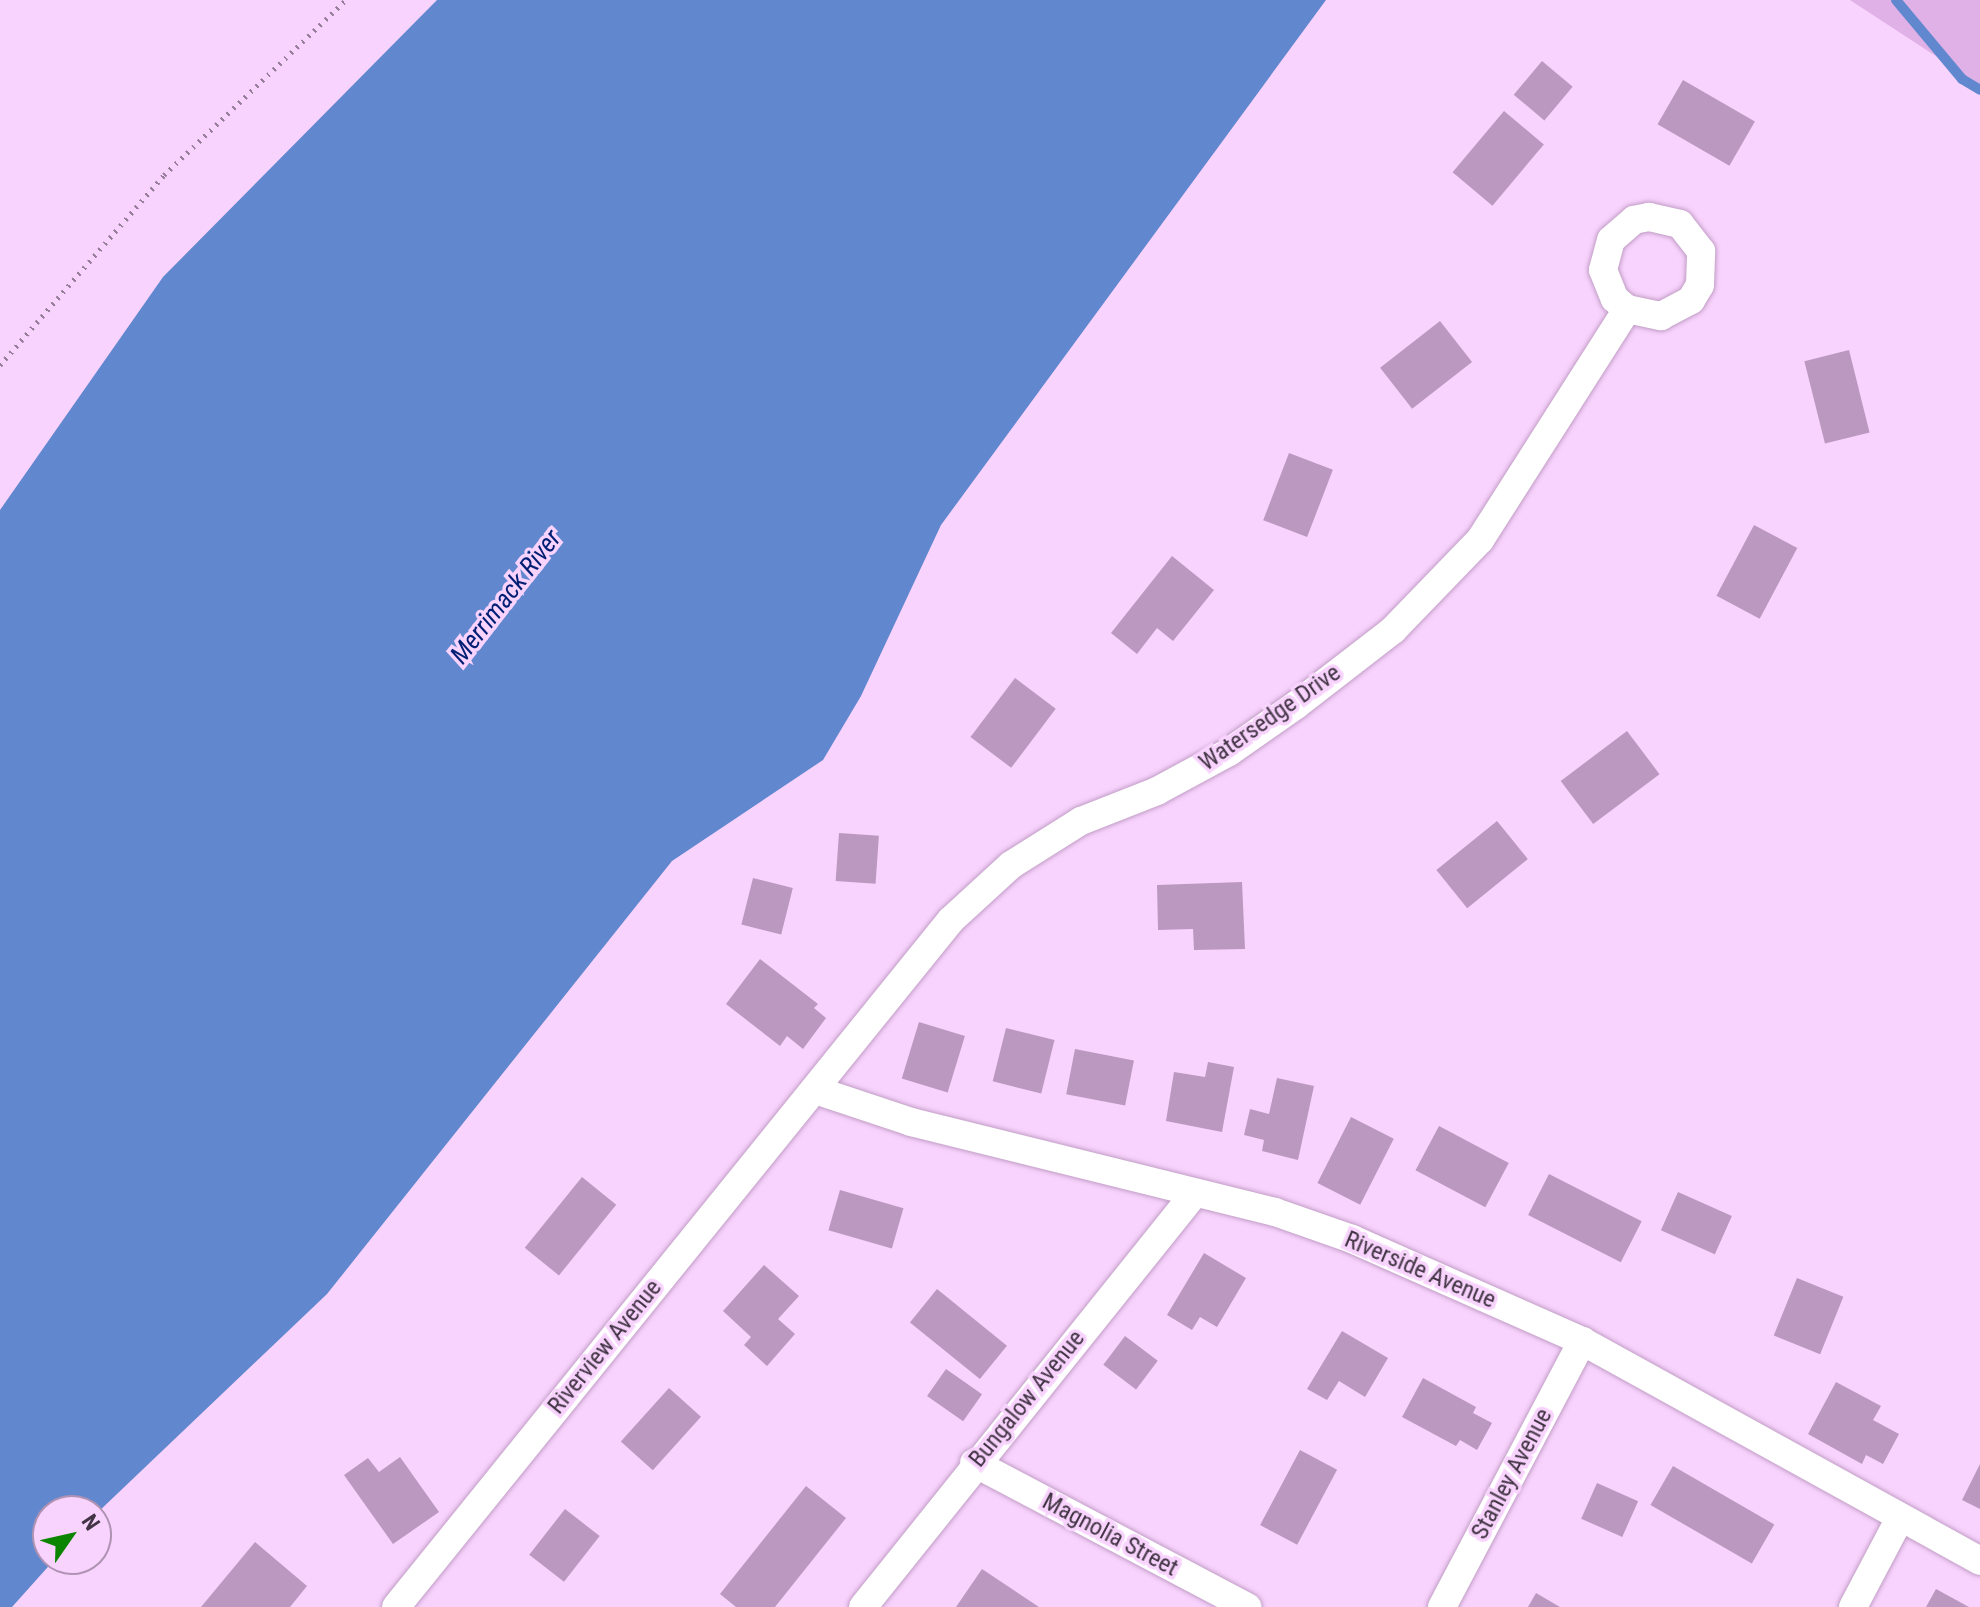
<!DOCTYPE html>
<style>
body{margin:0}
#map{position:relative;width:1980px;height:1607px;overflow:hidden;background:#f8d3fd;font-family:"Roboto Condensed",sans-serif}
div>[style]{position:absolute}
.green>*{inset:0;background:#dfb1e6}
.water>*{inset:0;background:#6187cf}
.stream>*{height:10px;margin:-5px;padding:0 5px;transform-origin:5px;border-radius:5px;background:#6187cf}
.building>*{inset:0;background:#bb98c0;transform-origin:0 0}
.path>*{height:5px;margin-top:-2.5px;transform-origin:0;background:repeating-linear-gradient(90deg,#977e9a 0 2px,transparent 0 8px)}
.roads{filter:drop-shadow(0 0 2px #c19ec6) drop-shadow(0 0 2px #c19ec6)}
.minor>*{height:28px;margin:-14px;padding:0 14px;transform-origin:14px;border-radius:14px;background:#fff}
span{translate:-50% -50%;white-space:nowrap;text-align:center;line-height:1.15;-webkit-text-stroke:7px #f8d3fd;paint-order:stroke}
.street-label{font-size:24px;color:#423444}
.water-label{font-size:26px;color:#001f73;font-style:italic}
.north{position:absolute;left:32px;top:1495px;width:80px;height:80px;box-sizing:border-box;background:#f8d3fd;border:2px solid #af93b3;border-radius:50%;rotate:56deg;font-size:22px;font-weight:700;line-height:32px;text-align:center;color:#423444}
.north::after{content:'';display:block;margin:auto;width:28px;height:36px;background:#0b8500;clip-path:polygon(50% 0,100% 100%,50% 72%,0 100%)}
</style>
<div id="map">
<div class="green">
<i style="clip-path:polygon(1850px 0,1980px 0,1980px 85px)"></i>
</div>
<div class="water">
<i style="clip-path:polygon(437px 0,1326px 0,941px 525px,861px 696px,823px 760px,672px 861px,327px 1294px,96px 1514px,48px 1511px,48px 1559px,55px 1559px,12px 1607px,0 1607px,0 510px,163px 277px)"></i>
</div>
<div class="stream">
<i style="left:1896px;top:0;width:103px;rotate:50.1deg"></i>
<i style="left:1962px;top:79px;width:21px;rotate:31deg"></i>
</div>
<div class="building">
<i style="left:1542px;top:61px;width:40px;height:44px;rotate:40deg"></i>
<i style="left:1683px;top:80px;width:83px;height:51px;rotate:30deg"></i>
<i style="left:1504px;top:111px;width:52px;height:80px;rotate:40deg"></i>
<i style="left:1440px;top:321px;width:52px;height:76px;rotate:52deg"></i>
<i style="left:1849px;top:350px;width:85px;height:46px;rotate:76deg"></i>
<i style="left:1289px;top:453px;width:47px;height:72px;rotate:21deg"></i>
<i style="left:1754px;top:525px;width:49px;height:80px;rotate:28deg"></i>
<i style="clip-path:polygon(1172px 556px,1214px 590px,1173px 641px,1157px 628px,1137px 654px,1111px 633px)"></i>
<i style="left:1015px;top:678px;width:51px;height:74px;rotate:37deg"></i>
<i style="left:1627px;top:731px;width:54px;height:83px;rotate:53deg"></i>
<i style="left:1497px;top:821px;width:49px;height:78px;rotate:51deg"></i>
<i style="left:839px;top:833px;width:40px;height:48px;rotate:4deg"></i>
<i style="left:753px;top:878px;width:41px;height:48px;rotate:14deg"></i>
<i style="clip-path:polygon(1242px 882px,1245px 949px,1194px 950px,1193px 929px,1158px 930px,1157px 885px)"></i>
<i style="clip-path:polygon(760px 959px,818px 1004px,814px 1008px,826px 1018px,803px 1049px,787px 1036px,780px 1046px,726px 1004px)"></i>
<i style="left:919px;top:1022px;width:48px;height:59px;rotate:17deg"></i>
<i style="left:1006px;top:1028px;width:50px;height:55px;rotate:14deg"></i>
<i style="left:1075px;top:1049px;width:60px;height:46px;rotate:11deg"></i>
<i style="clip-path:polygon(1208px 1062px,1234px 1067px,1222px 1132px,1166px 1121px,1174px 1072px,1205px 1077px)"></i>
<i style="clip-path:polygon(1277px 1078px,1314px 1086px,1298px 1160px,1262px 1151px,1264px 1140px,1244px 1135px,1250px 1109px,1269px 1114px)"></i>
<i style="left:1351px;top:1117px;width:48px;height:74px;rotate:27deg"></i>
<i style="left:1439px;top:1126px;width:79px;height:50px;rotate:28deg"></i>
<i style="left:1549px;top:1174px;width:104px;height:46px;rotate:27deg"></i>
<i style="left:582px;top:1177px;width:44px;height:91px;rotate:39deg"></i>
<i style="left:840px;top:1190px;width:66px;height:42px;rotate:16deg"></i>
<i style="left:1678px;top:1192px;width:59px;height:42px;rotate:24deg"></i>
<i style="clip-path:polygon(1204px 1253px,1246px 1278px,1217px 1327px,1200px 1317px,1192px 1330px,1167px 1315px)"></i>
<i style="clip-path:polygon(764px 1265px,799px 1296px,778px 1319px,795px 1334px,767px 1366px,744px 1345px,751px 1337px,723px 1311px)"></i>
<i style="left:1797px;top:1278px;width:50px;height:62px;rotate:22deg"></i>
<i style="left:937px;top:1289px;width:90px;height:43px;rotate:39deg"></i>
<i style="clip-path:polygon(1342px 1331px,1388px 1358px,1365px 1397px,1339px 1381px,1327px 1400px,1307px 1389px)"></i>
<i style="left:1125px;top:1336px;width:41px;height:36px;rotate:37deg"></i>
<i style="left:946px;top:1369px;width:44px;height:33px;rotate:35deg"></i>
<i style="clip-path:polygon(1423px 1378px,1476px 1407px,1473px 1413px,1492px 1423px,1477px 1450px,1460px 1440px,1456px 1446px,1402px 1417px)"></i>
<i style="clip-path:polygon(1836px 1382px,1881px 1406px,1873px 1420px,1899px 1434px,1883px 1464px,1866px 1455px,1862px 1464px,1808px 1434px)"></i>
<i style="left:669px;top:1388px;width:43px;height:72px;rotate:42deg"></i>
<i style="left:1300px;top:1450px;width:42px;height:85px;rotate:28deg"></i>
<i style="clip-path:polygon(400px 1457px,439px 1512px,393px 1544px,344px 1475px,368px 1458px,379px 1472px)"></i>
<i style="clip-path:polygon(1980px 1464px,1980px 1509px,1962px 1500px)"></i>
<i style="left:1673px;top:1466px;width:117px;height:45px;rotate:30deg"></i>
<i style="left:1597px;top:1483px;width:45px;height:39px;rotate:24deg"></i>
<i style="clip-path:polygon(806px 1486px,846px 1518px,775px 1607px,736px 1607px,720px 1594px)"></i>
<i style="left:565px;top:1509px;width:44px;height:58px;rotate:38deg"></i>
<i style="clip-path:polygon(255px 1542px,307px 1586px,290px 1607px,201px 1607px)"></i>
<i style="clip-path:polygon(982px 1569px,1039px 1607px,956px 1607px)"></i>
<i style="clip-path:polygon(1936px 1589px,1969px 1607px,1926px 1607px)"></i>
<i style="clip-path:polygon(1536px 1593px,1560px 1607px,1528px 1607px)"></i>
</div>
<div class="path">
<i style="left:0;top:365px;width:251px;rotate:-49.2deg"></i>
<i style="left:164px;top:175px;width:252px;rotate:-43.9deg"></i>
</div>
<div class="roads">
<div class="minor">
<i style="left:815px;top:1090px;width:101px;rotate:18.4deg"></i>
<i style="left:911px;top:1122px;width:375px;rotate:13.9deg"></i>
<i style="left:1275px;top:1212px;width:82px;rotate:19.3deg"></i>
<i style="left:1352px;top:1239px;width:252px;rotate:23.9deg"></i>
<i style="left:1582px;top:1341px;width:455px;rotate:28.9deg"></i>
<i style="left:974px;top:1463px;width:309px;rotate:27.8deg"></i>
<i style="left:396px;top:1607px;width:883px;rotate:-51.07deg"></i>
<i style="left:951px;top:920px;width:81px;rotate:-42.5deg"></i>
<i style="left:1011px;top:865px;width:83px;rotate:-32.2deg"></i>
<i style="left:1081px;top:821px;width:82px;rotate:-21.5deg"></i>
<i style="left:1157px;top:791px;width:82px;rotate:-28.4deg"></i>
<i style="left:1229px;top:752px;width:82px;rotate:-35deg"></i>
<i style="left:1296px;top:705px;width:123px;rotate:-37.7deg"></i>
<i style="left:1393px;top:630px;width:125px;rotate:-46deg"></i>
<i style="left:1480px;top:540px;width:274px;rotate:-57.5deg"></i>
<i style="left:1627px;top:309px;width:35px;rotate:12deg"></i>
<i style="left:1661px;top:316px;width:34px;rotate:-28deg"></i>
<i style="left:1691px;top:300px;width:17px;rotate:-59deg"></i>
<i style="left:1700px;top:285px;width:34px;rotate:-88deg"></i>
<i style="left:1701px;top:251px;width:34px;rotate:-128deg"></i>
<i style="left:1680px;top:224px;width:32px;rotate:-167deg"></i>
<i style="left:1649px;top:217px;width:15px;rotate:169deg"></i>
<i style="left:1634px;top:220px;width:30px;rotate:139deg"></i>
<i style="left:1611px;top:240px;width:31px;rotate:105deg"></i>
<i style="left:1603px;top:270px;width:31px;rotate:68deg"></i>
<i style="left:1615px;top:299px;width:16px;rotate:40deg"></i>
<i style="left:863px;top:1607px;width:529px;rotate:-51.29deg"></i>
<i style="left:1442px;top:1607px;width:301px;rotate:-62.2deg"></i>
<i style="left:1853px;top:1607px;width:101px;rotate:-62.2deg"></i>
</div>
</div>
<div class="street-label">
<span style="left:1270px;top:718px;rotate:-35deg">Watersedge Drive</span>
<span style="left:1420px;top:1270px;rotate:23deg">Riverside Avenue</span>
<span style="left:605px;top:1347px;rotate:-51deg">Riverview Avenue</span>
<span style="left:1027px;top:1399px;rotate:-51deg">Bungalow Avenue</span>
<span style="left:1512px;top:1474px;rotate:-62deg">Stanley Avenue</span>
<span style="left:1110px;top:1535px;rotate:28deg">Magnolia Street</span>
</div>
<div class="water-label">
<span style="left:506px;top:597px;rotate:-52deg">Merrimack River</span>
</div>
<div class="north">N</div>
</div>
